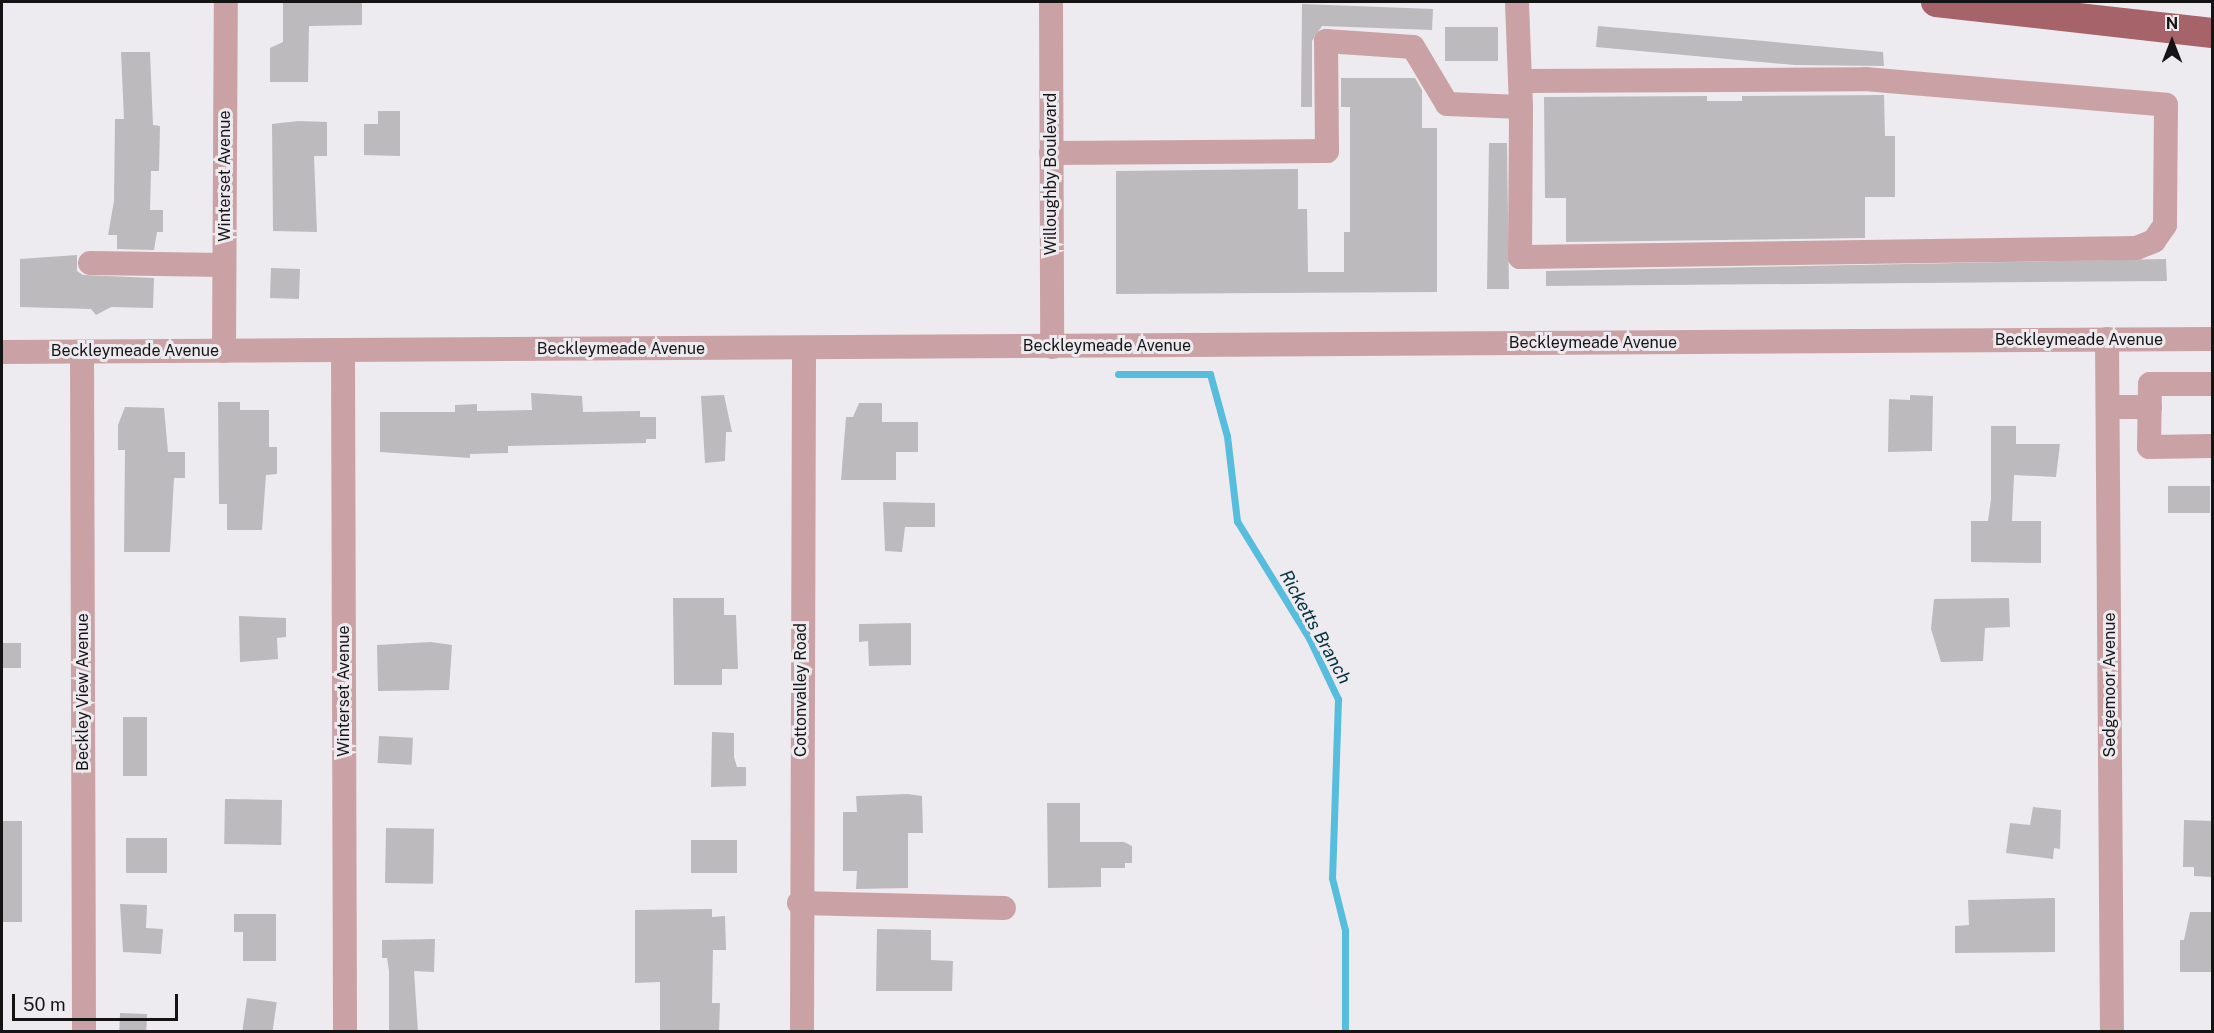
<!DOCTYPE html>
<style>
body{margin:0}
#map{position:relative;width:2214px;height:1033px;overflow:hidden;background:#eeebf0;font-family:"Public Sans",sans-serif}
div>[style]{position:absolute}
.stream>*{height:7px;margin:-3.5px;padding:0 3.5px;transform-origin:3.5px;border-radius:3.5px;background:#56bddd}
.building>*{inset:0;background:#bdbabe;transform-origin:0 0}
.minor>*{height:24px;margin:-12px;padding:0 12px;transform-origin:12px;border-radius:12px;background:#caa2a5}
.major>*{height:30px;margin:-15px;padding:0 15px;transform-origin:15px;border-radius:15px;background:#a7636a}
span{translate:-50% -50%;white-space:nowrap;text-align:center;line-height:1.15;-webkit-text-stroke:6px #eeebf0;paint-order:stroke}
.street-label{font-size:16px;color:#151415}
.water-label{font-size:18px;color:#00313f;font-style:italic}
.frame{position:absolute;inset:0;border:3px solid #151415;pointer-events:none}
.north{position:absolute;left:2142px;top:12px;width:60px;height:60px;-webkit-text-stroke:4px #eeebf0;paint-order:stroke;rotate:0deg;font-size:16px;font-weight:700;line-height:24px;text-align:center;color:#151415}
.north::after{content:'';display:block;margin:auto;width:21px;height:27px;background:#151415;clip-path:polygon(50% 0,100% 100%,50% 72%,0 100%)}
.scale{position:absolute;left:12px;top:994px;width:166px;height:27px;box-sizing:border-box;border:3px solid #151415;border-top:0;padding-left:8px;font-size:18px;line-height:21px;white-space:nowrap;color:#151415;-webkit-text-stroke:4px #eeebf0;paint-order:stroke}
</style>
<div id="map">
<div class="stream">
<i style="left:1118px;top:374px;width:92px"></i>
<i style="left:1210px;top:374px;width:64px;rotate:74.7deg"></i>
<i style="left:1227px;top:436px;width:86px;rotate:83.3deg"></i>
<i style="left:1237px;top:521px;width:137px;rotate:58.4deg"></i>
<i style="left:1309px;top:638px;width:68px;rotate:64.6deg"></i>
<i style="left:1338px;top:699px;width:179px;rotate:91.9deg"></i>
<i style="left:1332px;top:878px;width:54px;rotate:76deg"></i>
<i style="left:1345px;top:930px;width:102px;rotate:90deg"></i>
</div>
<div class="building">
<i style="clip-path:polygon(283px 2px,362px 2px,362px 25px,309px 26px,308px 82px,270px 82px,270px 48px,283px 42px)"></i>
<i style="clip-path:polygon(1302px 4px,1433px 9px,1432px 30px,1322px 26px,1312px 41px,1312px 107px,1301px 107px)"></i>
<i style="clip-path:polygon(1598px 26px,1883px 52px,1884px 66px,1795px 65px,1596px 47px)"></i>
<i style="left:1445px;top:27px;width:53px;height:34px"></i>
<i style="clip-path:polygon(121px 52px,150px 52px,153px 125px,160px 126px,159px 171px,151px 171px,150px 210px,163px 210px,163px 232px,157px 232px,154px 250px,117px 249px,117px 235px,108px 235px,114px 201px,115px 119px,124px 119px)"></i>
<i style="clip-path:polygon(1341px 78px,1415px 78px,1422px 90px,1422px 128px,1437px 128px,1437px 292px,1116px 294px,1116px 171px,1298px 169px,1298px 209px,1307px 209px,1308px 272px,1344px 272px,1344px 232px,1350px 232px,1350px 107px,1341px 107px)"></i>
<i style="clip-path:polygon(1884px 95px,1885px 136px,1895px 136px,1895px 197px,1865px 197px,1865px 238px,1566px 242px,1566px 198px,1545px 198px,1544px 97px,1707px 96px,1707px 101px,1742px 101px,1742px 96px)"></i>
<i style="clip-path:polygon(378px 111px,400px 111px,400px 156px,364px 155px,364px 124px,378px 124px)"></i>
<i style="clip-path:polygon(298px 121px,327px 122px,327px 156px,314px 156px,317px 232px,273px 231px,272px 124px)"></i>
<i style="clip-path:polygon(1489px 143px,1507px 143px,1509px 289px,1487px 289px)"></i>
<i style="clip-path:polygon(77px 255px,77px 271px,83px 275px,154px 278px,153px 308px,111px 307px,96px 315px,91px 309px,20px 307px,20px 259px)"></i>
<i style="clip-path:polygon(2166px 259px,2167px 281px,1546px 286px,1546px 271px)"></i>
<i style="left:271px;top:268px;width:29px;height:30px;rotate:2deg"></i>
<i style="clip-path:polygon(531px 393px,582px 396px,583px 412px,640px 411px,640px 417px,656px 417px,656px 439px,646px 439px,646px 443px,508px 446px,508px 453px,470px 454px,470px 458px,380px 452px,380px 412px,455px 412px,455px 405px,477px 404px,477px 411px,532px 410px)"></i>
<i style="clip-path:polygon(724px 395px,732px 432px,726px 432px,725px 461px,705px 463px,701px 396px)"></i>
<i style="clip-path:polygon(1910px 395px,1933px 396px,1932px 451px,1888px 452px,1889px 399px,1910px 400px)"></i>
<i style="clip-path:polygon(218px 402px,240px 402px,240px 410px,269px 410px,269px 447px,277px 447px,277px 474px,266px 475px,262px 530px,227px 530px,227px 504px,219px 504px)"></i>
<i style="clip-path:polygon(859px 403px,882px 403px,882px 422px,918px 422px,918px 452px,896px 452px,896px 480px,841px 480px,846px 417px,853px 417px)"></i>
<i style="clip-path:polygon(125px 407px,164px 408px,168px 452px,185px 452px,185px 478px,174px 478px,170px 552px,124px 552px,125px 450px,118px 450px,118px 425px)"></i>
<i style="clip-path:polygon(1991px 426px,2016px 426px,2016px 444px,2060px 444px,2056px 477px,2014px 475px,2012px 521px,2041px 521px,2041px 563px,1971px 562px,1971px 521px,1988px 521px,1991px 499px)"></i>
<i style="left:2168px;top:486px;width:42px;height:27px"></i>
<i style="clip-path:polygon(883px 502px,935px 503px,935px 527px,905px 527px,902px 552px,885px 551px)"></i>
<i style="clip-path:polygon(673px 598px,724px 598px,724px 615px,736px 615px,738px 669px,722px 669px,722px 685px,674px 685px)"></i>
<i style="clip-path:polygon(2009px 598px,2010px 627px,1985px 628px,1983px 661px,1941px 662px,1931px 629px,1934px 599px)"></i>
<i style="clip-path:polygon(239px 616px,286px 618px,286px 637px,277px 638px,278px 659px,240px 662px)"></i>
<i style="clip-path:polygon(911px 623px,911px 665px,869px 666px,868px 641px,859px 642px,859px 624px)"></i>
<i style="clip-path:polygon(431px 642px,452px 645px,449px 690px,378px 691px,377px 645px)"></i>
<i style="left:2px;top:643px;width:19px;height:25px"></i>
<i style="left:123px;top:717px;width:24px;height:59px"></i>
<i style="clip-path:polygon(712px 732px,734px 733px,734px 757px,737px 767px,746px 767px,746px 786px,711px 787px)"></i>
<i style="left:379px;top:736px;width:34px;height:27px;rotate:3deg"></i>
<i style="clip-path:polygon(908px 794px,922px 796px,923px 833px,908px 833px,908px 888px,856px 889px,857px 871px,843px 871px,843px 812px,857px 812px,856px 796px)"></i>
<i style="left:225px;top:799px;width:57px;height:45px;rotate:1deg"></i>
<i style="clip-path:polygon(1047px 803px,1080px 803px,1080px 842px,1124px 842px,1132px 846px,1132px 863px,1125px 863px,1125px 868px,1101px 868px,1101px 887px,1048px 888px)"></i>
<i style="clip-path:polygon(2033px 807px,2061px 810px,2060px 849px,2054px 848px,2053px 859px,2006px 853px,2010px 823px,2030px 825px)"></i>
<i style="clip-path:polygon(2184px 820px,2212px 821px,2212px 877px,2194px 876px,2194px 867px,2183px 867px)"></i>
<i style="left:2px;top:821px;width:20px;height:101px"></i>
<i style="left:386px;top:828px;width:48px;height:55px;rotate:1deg"></i>
<i style="left:126px;top:838px;width:41px;height:35px"></i>
<i style="left:691px;top:840px;width:46px;height:33px"></i>
<i style="clip-path:polygon(2055px 898px,2055px 952px,1955px 953px,1955px 926px,1969px 925px,1968px 900px)"></i>
<i style="clip-path:polygon(120px 904px,147px 905px,146px 928px,163px 929px,161px 954px,123px 952px)"></i>
<i style="clip-path:polygon(712px 909px,712px 917px,725px 916px,726px 950px,713px 950px,712px 1003px,720px 1003px,719px 1032px,660px 1032px,660px 982px,635px 983px,635px 910px)"></i>
<i style="clip-path:polygon(2190px 912px,2212px 912px,2212px 972px,2180px 972px,2180px 940px,2184px 940px)"></i>
<i style="clip-path:polygon(234px 914px,276px 914px,276px 961px,243px 961px,243px 932px,234px 932px)"></i>
<i style="clip-path:polygon(877px 929px,931px 930px,931px 960px,953px 961px,952px 991px,876px 991px)"></i>
<i style="clip-path:polygon(435px 939px,434px 972px,414px 971px,418px 1032px,389px 1032px,389px 971px,387px 958px,382px 958px,382px 940px)"></i>
<i style="left:247px;top:998px;width:30px;height:34px;rotate:8deg"></i>
<i style="left:120px;top:1013px;width:27px;height:19px;rotate:2deg"></i>
</div>
<div class="minor">
<i style="left:1051px;top:2px;width:345px;rotate:89.8deg"></i>
<i style="left:1520px;top:81px;width:345px;rotate:-0.3deg"></i>
<i style="left:1865px;top:79px;width:302px;rotate:4.9deg"></i>
<i style="left:2166px;top:105px;width:120px;rotate:90.5deg"></i>
<i style="left:2165px;top:225px;width:19px;rotate:125deg"></i>
<i style="left:2154px;top:241px;width:18px;rotate:158deg"></i>
<i style="left:2137px;top:248px;width:617px;rotate:179.16deg"></i>
<i style="left:1520px;top:257px;width:150px;rotate:-89.6deg"></i>
<i style="left:1051px;top:153px;width:276px;rotate:-0.4deg"></i>
<i style="left:1327px;top:151px;width:110px;rotate:-90.5deg"></i>
<i style="left:1326px;top:41px;width:87px;rotate:3.9deg"></i>
<i style="left:1413px;top:47px;width:66px;rotate:59.2deg"></i>
<i style="left:1447px;top:104px;width:74px;rotate:2.3deg"></i>
<i style="left:1521px;top:107px;width:105px;rotate:-92.2deg"></i>
<i style="left:90px;top:263px;width:134px;rotate:0.9deg"></i>
<i style="left:2107px;top:339px;width:693px;rotate:89.59deg"></i>
<i style="left:343px;top:350px;width:682px;rotate:89.83deg"></i>
<i style="left:224px;top:351px;width:349px;rotate:-89.7deg"></i>
<i style="left:2px;top:352px;width:2210px;rotate:-0.34deg"></i>
<i style="left:82px;top:352px;width:680px;rotate:89.83deg"></i>
<i style="left:2212px;top:384px;width:62px;rotate:180deg"></i>
<i style="left:2150px;top:384px;width:63px;rotate:90.9deg"></i>
<i style="left:2149px;top:447px;width:63px;rotate:-0.9deg"></i>
<i style="left:2108px;top:407px;width:42px"></i>
<i style="left:799px;top:903px;width:205px;rotate:1.4deg"></i>
<i style="left:802px;top:1032px;width:684px;rotate:-89.83deg"></i>
</div>
<div class="major">
<i style="left:1936px;top:2px;width:278px;rotate:6.4deg"></i>
</div>
<div class="street-label">
<span style="left:1051px;top:174px;rotate:-90deg">Willoughby Boulevard</span>
<span style="left:225px;top:176px;rotate:-90deg">Winterset Avenue</span>
<span style="left:2079px;top:340px">Beckleymeade Avenue</span>
<span style="left:1593px;top:343px">Beckleymeade Avenue</span>
<span style="left:1107px;top:346px">Beckleymeade Avenue</span>
<span style="left:621px;top:349px">Beckleymeade Avenue</span>
<span style="left:135px;top:351px">Beckleymeade Avenue</span>
<span style="left:2110px;top:685px;rotate:-90deg">Sedgemoor Avenue</span>
<span style="left:801px;top:690px;rotate:-90deg">Cottonvalley Road</span>
<span style="left:344px;top:691px;rotate:-90deg">Winterset Avenue</span>
<span style="left:83px;top:692px;rotate:-90deg">Beckley View Avenue</span>
</div>
<div class="water-label">
<span style="left:1315px;top:627px;rotate:61deg">Ricketts Branch</span>
</div>
<div class="frame"></div>
<div class="north">N</div>
<div class="scale">50 m</div>
</div>
